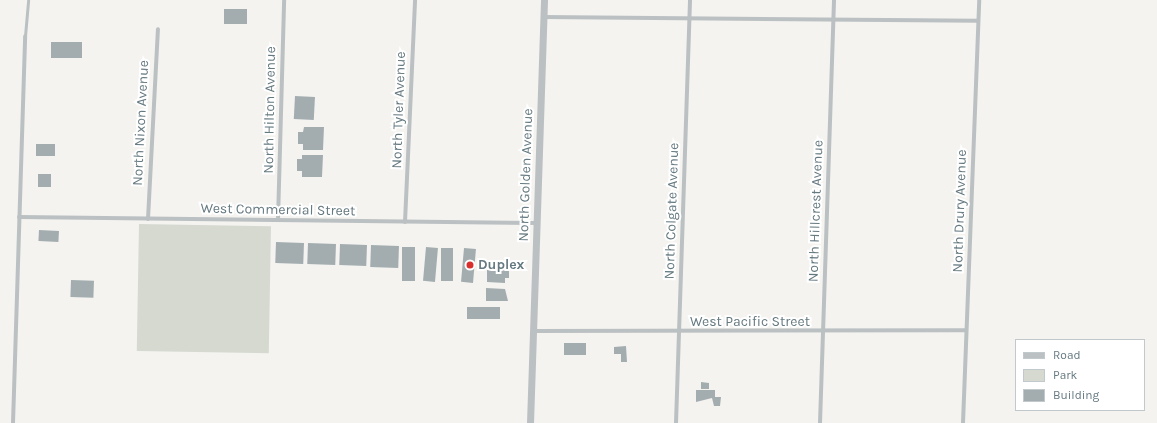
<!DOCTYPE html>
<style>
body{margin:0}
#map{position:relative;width:1157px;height:423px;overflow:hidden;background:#f4f3f0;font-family:Karla,sans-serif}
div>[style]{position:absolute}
.green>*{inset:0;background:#d5d9d0;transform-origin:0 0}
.building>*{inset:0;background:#a3adb0;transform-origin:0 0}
.service>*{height:3px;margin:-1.5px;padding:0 1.5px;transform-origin:1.5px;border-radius:1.5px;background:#bbc0c2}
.minor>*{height:4px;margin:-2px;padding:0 2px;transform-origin:2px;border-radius:2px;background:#bbc0c2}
.tertiary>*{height:7px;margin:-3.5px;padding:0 3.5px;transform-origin:3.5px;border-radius:3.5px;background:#bbc0c2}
.dots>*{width:11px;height:11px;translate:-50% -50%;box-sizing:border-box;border:2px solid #fff;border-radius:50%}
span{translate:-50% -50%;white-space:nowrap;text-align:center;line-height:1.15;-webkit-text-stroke:4px #fff;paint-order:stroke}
.street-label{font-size:14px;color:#657980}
.poi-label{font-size:14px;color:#657980;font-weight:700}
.left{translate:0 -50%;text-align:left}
.legend{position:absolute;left:1015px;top:339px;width:130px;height:72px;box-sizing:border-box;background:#fff;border:1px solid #c1c9cc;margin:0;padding:5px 7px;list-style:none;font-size:12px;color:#657980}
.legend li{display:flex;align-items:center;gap:8px;height:20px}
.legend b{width:20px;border:1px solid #c1c9cc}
</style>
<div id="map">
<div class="green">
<i style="left:139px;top:224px;width:132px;height:127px;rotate:1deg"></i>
</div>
<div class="building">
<i style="left:224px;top:9px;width:23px;height:15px"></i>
<i style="left:51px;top:42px;width:31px;height:16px"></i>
<i style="left:295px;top:96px;width:20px;height:23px;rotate:3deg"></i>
<i style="clip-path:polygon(304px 127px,324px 127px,323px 150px,303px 150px,303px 144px,298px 144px,298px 132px,303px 132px)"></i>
<i style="left:36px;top:144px;width:19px;height:12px"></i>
<i style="clip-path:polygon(302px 155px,323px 155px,322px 177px,302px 177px,302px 171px,297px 171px,297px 159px,302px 159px)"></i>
<i style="left:38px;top:174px;width:13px;height:13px"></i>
<i style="left:39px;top:230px;width:20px;height:11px;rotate:3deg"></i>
<i style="left:276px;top:242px;width:28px;height:21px;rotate:2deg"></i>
<i style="left:308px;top:243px;width:28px;height:21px;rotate:2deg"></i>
<i style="left:340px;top:244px;width:27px;height:21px;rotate:2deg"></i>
<i style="left:371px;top:245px;width:28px;height:22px;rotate:2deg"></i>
<i style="left:402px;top:247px;width:13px;height:34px"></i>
<i style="left:426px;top:247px;width:12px;height:34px;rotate:5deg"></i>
<i style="left:441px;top:248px;width:12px;height:33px"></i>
<i style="left:464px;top:248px;width:12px;height:34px;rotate:5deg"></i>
<i style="clip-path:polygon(487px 270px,509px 270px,509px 278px,505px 278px,505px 283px,487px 282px)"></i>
<i style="left:71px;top:280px;width:23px;height:17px;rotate:2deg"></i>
<i style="clip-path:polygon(486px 288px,505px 289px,508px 301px,486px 301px)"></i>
<i style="left:467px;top:307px;width:33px;height:12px"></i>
<i style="left:564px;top:343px;width:22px;height:12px"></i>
<i style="clip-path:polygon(626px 346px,627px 362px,621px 362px,621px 354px,614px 354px,614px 347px)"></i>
<i style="clip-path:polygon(701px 382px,709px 383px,709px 389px,701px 389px)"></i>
<i style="clip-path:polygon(696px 390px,715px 390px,715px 397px,721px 397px,720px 406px,714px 406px,712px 398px,696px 402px)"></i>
</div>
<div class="service">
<i style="left:25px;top:36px;width:36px;rotate:-85deg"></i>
</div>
<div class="minor">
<i style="left:543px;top:17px;width:435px;rotate:0.5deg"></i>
<i style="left:19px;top:217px;width:518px;rotate:0.66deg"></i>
<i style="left:148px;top:219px;width:190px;rotate:-87deg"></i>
<i style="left:278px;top:220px;width:220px;rotate:-88.4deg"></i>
<i style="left:405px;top:222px;width:222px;rotate:-87.4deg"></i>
<i style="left:534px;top:331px;width:432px;rotate:-0.1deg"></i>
<i style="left:13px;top:423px;width:387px;rotate:-88.2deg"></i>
<i style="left:676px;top:423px;width:423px;rotate:-88.1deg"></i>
<i style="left:820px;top:423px;width:423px;rotate:-88.1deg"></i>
<i style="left:963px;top:423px;width:423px;rotate:-87.8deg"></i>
</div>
<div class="tertiary">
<i style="left:530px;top:423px;width:423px;rotate:-88.1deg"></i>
</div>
<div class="dots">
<i style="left:470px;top:265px;background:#d92f2c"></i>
</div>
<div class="street-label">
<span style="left:270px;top:110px;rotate:-89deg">North Hilton Avenue</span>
<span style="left:399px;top:110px;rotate:-88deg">North Tyler Avenue</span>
<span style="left:141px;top:123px;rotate:-87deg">North Nixon Avenue</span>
<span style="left:526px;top:175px;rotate:-88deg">North Golden Avenue</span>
<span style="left:278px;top:210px;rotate:1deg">West Commercial Street</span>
<span style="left:672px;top:211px;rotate:-88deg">North Colgate Avenue</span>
<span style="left:816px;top:211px;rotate:-88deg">North Hillcrest Avenue</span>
<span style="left:960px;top:211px;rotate:-88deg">North Drury Avenue</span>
<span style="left:750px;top:322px">West Pacific Street</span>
</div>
<div class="poi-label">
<span class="left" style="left:478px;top:265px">Duplex</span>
</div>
<ul class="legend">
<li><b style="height:5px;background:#bbc0c2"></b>Road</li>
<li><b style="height:11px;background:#d5d9d0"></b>Park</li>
<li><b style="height:11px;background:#a3adb0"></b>Building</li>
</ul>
</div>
